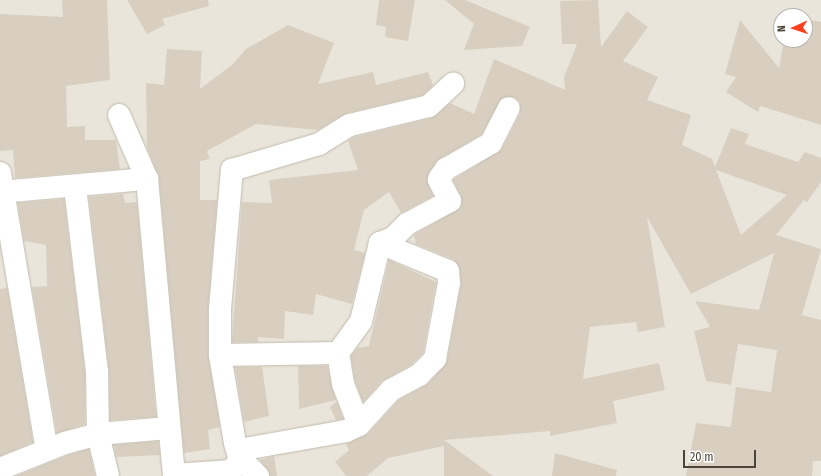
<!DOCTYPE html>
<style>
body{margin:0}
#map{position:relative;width:821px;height:476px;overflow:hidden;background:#f6f3ec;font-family:"Fira Sans Condensed",sans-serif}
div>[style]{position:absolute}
.residential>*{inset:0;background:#eae5da}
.building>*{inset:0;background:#d8cfc1}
.roads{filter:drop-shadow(0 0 1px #c2bbae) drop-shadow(0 0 1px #c2bbae)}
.minor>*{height:22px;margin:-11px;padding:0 11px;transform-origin:11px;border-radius:11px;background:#fff}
span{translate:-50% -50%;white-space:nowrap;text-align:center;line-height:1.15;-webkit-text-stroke:3px #fff;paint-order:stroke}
.north{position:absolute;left:773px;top:8px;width:40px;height:40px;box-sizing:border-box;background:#fff;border:1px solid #b7b4b0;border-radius:50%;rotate:267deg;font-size:11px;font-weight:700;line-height:16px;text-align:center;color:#4b4439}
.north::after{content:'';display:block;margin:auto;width:14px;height:18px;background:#fc3f1d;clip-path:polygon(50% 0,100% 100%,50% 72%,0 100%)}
.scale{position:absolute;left:683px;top:450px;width:73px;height:18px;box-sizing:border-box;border:2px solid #4b4439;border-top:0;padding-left:5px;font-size:12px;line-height:14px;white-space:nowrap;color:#4b4439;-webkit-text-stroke:3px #fff;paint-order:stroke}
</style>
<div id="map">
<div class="residential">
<i style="clip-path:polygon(evenodd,0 0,821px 0,821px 476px,0 476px,0 0,781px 16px,805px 16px,805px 40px,781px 40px,781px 16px)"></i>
</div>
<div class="building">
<i style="clip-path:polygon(62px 0,107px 0,110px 80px,66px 86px,67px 127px,85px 126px,85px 140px,116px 140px,120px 169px,15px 178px,13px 150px,0 151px,0 14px,63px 17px)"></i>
<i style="clip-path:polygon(127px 0,208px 0,209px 6px,162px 19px,165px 25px,147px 34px)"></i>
<i style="clip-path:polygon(379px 0,415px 0,408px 41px,385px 37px,386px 27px,376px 25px)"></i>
<i style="clip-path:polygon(445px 0,465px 0,530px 27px,522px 46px,464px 50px,474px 24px)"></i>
<i style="clip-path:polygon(evenodd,598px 0,601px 47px,627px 11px,648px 27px,623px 61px,658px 77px,647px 100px,691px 115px,682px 145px,712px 159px,715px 167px,731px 128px,749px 134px,745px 144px,798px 162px,805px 152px,821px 158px,821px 182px,807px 202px,804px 200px,776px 235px,821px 249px,802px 315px,821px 320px,821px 461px,813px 461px,812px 476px,686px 476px,696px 423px,731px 427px,736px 387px,771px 392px,777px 350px,738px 344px,731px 385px,706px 381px,694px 331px,710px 327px,695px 301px,759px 310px,774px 253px,691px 294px,647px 217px,665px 327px,638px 332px,636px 322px,590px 327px,583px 379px,659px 363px,665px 390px,613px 401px,617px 423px,550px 436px,550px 431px,444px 440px,493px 476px,444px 476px,444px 446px,388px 458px,367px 476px,346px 476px,335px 462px,349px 450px,346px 444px,368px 434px,399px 400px,428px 384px,447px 362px,461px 285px,460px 270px,453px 259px,416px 244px,414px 235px,460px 208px,461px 196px,453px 180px,502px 149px,520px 114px,520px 102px,514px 97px,502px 98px,482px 134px,436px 161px,427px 181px,433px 196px,401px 213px,389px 192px,364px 210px,354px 250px,365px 253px,352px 304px,316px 294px,313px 315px,285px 311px,284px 339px,258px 337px,258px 342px,232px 342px,242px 202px,272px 203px,269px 180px,358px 170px,348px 141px,355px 137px,432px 118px,450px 103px,474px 114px,494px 59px,565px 90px,564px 77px,577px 44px,562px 44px,560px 1px,598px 0,716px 170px,787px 195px,741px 235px,716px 170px)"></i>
<i style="clip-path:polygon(805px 19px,821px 22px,821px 125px,760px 106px,758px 112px,726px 92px,736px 77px,725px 74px,740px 20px,779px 68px,784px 40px,805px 40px)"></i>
<i style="clip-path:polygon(288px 25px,334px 43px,318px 84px,373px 72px,376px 85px,428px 72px,433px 85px,423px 95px,347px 113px,318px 130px,256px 124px,207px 151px,210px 159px,200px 161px,200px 200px,217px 200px,208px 308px,208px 355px,220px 427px,208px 430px,210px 449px,184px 453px,159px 178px,147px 147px,146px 83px,164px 85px,167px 49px,202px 51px,200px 89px,233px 64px,246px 49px)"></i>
<i style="clip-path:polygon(123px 194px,125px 203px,137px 202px,156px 417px,110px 420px,109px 371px,89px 197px)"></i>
<i style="clip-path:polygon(64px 199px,85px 373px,85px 424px,57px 433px,32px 287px,47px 286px,46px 245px,24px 241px,18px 203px)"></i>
<i style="clip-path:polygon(389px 260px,436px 282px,423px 353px,411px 365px,382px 381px,363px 402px,355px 381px,351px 356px,357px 348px,369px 346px)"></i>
<i style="clip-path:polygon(7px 288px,33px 442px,0 456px,0 289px)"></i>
<i style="clip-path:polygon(298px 366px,327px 366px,336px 400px,299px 409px)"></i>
<i style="clip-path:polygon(235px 367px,262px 367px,269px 416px,244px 422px)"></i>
<i style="clip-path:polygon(337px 402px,343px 419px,336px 420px,330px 407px)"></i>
<i style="clip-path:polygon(158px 441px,160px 455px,116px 457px,114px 445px)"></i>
<i style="clip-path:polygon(89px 449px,95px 476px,16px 476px,69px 455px)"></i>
<i style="clip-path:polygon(555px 453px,617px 470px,616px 476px,552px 476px)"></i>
<i style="clip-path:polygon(274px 456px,277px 476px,270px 476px,260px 460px)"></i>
</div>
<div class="roads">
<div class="minor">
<i style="left:119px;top:115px;width:70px;rotate:66.4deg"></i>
<i style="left:147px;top:179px;width:298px;rotate:84.8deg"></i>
<i style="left:0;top:173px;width:281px;rotate:80.4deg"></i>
<i style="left:75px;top:187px;width:186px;rotate:83.2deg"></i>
<i style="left:97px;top:372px;width:62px;rotate:89.1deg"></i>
<i style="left:98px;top:434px;width:43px;rotate:76.6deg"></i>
<i style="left:0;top:192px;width:148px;rotate:-5.1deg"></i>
<i style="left:220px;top:355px;width:118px;rotate:-1deg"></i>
<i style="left:359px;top:425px;width:44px;rotate:-111.3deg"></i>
<i style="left:343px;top:384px;width:31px;rotate:-99deg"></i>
<i style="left:338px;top:353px;width:39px;rotate:-54deg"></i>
<i style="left:361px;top:321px;width:80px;rotate:-76.3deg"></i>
<i style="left:380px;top:243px;width:14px;rotate:-21deg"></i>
<i style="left:393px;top:238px;width:20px;rotate:-45deg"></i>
<i style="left:407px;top:224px;width:49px;rotate:-28.1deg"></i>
<i style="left:450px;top:201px;width:24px;rotate:-118deg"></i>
<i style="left:439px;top:180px;width:3px;rotate:-72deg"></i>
<i style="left:440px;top:177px;width:10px;rotate:-53deg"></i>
<i style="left:446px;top:169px;width:52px;rotate:-30deg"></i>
<i style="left:491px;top:143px;width:39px;rotate:-63deg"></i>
<i style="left:0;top:469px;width:70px;rotate:-21.8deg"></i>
<i style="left:65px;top:443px;width:34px;rotate:-15deg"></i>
<i style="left:98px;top:434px;width:71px;rotate:-4.8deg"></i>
<i style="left:174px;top:475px;width:57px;rotate:-4deg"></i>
<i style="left:231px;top:471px;width:30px;rotate:-50deg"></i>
<i style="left:250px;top:448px;width:97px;rotate:-10deg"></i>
<i style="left:346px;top:431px;width:14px;rotate:-25deg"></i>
<i style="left:359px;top:425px;width:47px;rotate:-47.6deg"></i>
<i style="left:391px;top:390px;width:32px;rotate:-28deg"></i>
<i style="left:419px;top:375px;width:23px;rotate:-45deg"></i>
<i style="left:435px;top:359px;width:77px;rotate:-79.6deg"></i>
<i style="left:449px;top:283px;width:12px;rotate:-95deg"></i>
<i style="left:448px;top:271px;width:74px;rotate:-157.6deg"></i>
<i style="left:258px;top:476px;width:27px;rotate:-135deg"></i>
<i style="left:239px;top:457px;width:15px;rotate:-106deg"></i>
<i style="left:235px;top:443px;width:89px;rotate:-99.7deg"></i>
<i style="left:220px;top:355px;width:46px;rotate:-90deg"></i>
<i style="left:220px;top:309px;width:140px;rotate:-85.1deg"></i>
<i style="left:232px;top:170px;width:91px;rotate:-16.6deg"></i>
<i style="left:319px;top:144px;width:36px;rotate:-32deg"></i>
<i style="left:350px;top:125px;width:81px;rotate:-13.5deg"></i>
<i style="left:429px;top:106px;width:33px;rotate:-43deg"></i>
</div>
</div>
<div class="north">N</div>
<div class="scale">20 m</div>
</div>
